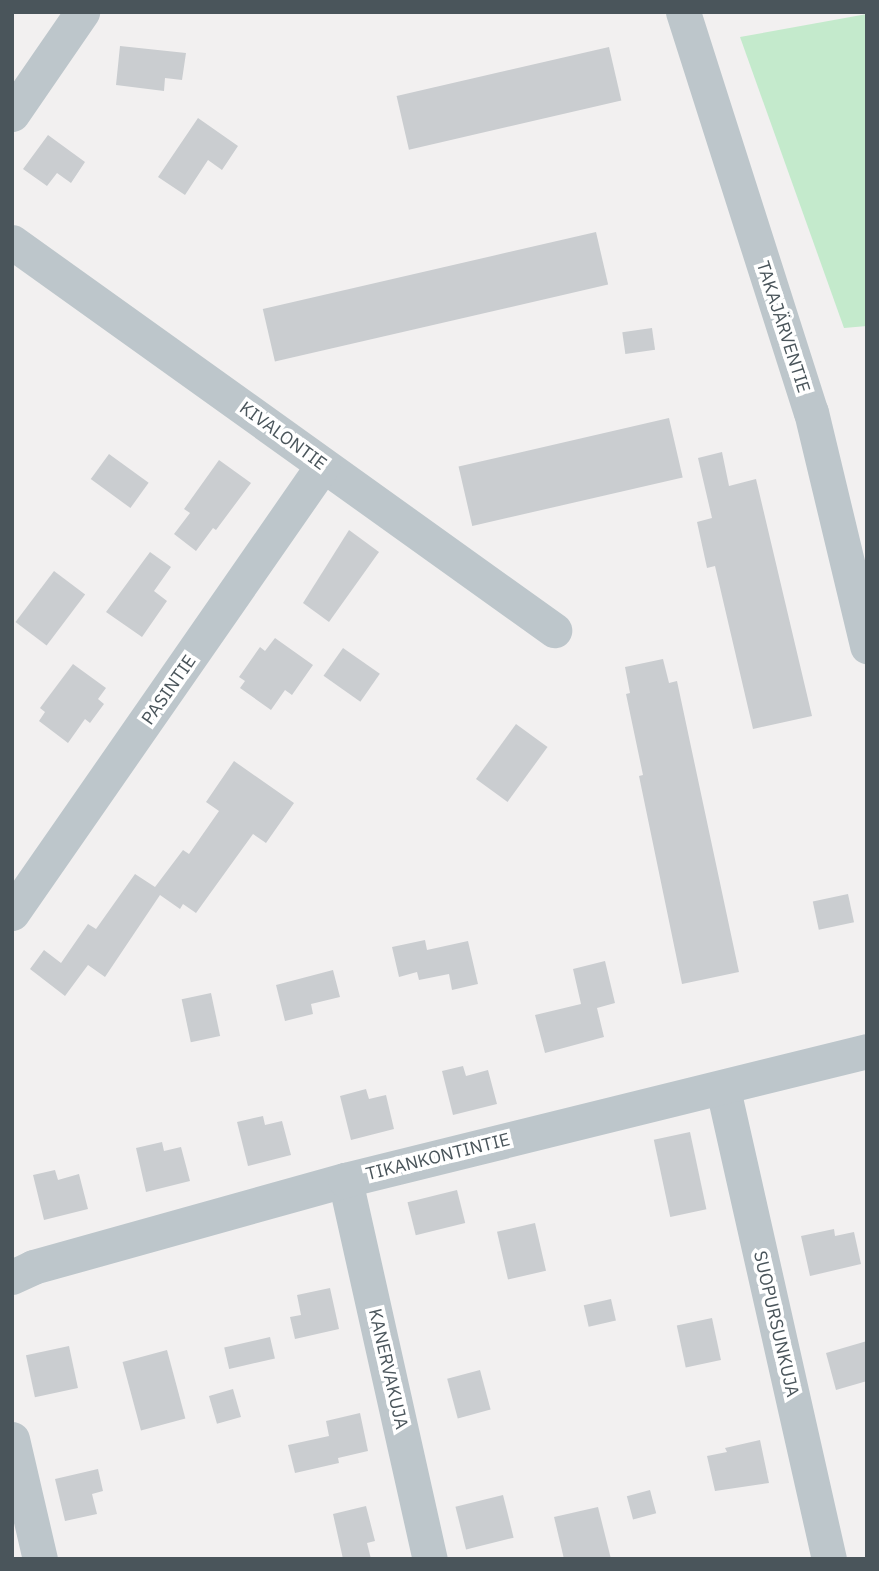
<!DOCTYPE html>
<meta charset="utf-8">
<style>
body{margin:0}
#map{position:relative;width:879px;height:1571px;overflow:hidden;background:#f2f0f0;font-family:"IBM Plex Sans",sans-serif}
div>[style]{position:absolute}
.green>*{inset:0;background:#c4eacc}
.building>*{inset:0;background:#cacdd0;transform-origin:0 0}
.minor>*{height:35px;margin:-17.5px;padding:0 17.5px;transform-origin:17.5px;border-radius:17.5px;background:#bdc6cb}
span{translate:-50% -50%;white-space:nowrap;text-align:center;line-height:1.15;-webkit-text-stroke:7px #fff;paint-order:stroke}
.street-label{font-size:18px;color:#4a555b}
.frame{position:absolute;inset:0;border:14px solid #4a555b;pointer-events:none}
</style>
<div id="map">
<div class="green">
<i style="clip-path:polygon(867px 14px,867px 326px,844px 328px,740px 37px)"></i>
</div>
<div class="building">
<i style="clip-path:polygon(120px 46px,186px 53px,182px 80px,165px 78px,164px 91px,116px 85px)"></i>
<i style="left:609px;top:47px;width:55px;height:218px;rotate:77deg"></i>
<i style="clip-path:polygon(198px 118px,238px 146px,222px 170px,208px 160px,185px 195px,158px 177px)"></i>
<i style="clip-path:polygon(48px 135px,85px 162px,71px 183px,57px 173px,47px 186px,23px 169px)"></i>
<i style="left:596px;top:232px;width:54px;height:342px;rotate:77deg"></i>
<i style="left:652px;top:328px;width:22px;height:30px;rotate:82deg"></i>
<i style="left:669px;top:418px;width:61px;height:216px;rotate:77deg"></i>
<i style="clip-path:polygon(722px 452px,729px 486px,756px 479px,812px 716px,753px 729px,715px 566px,707px 568px,697px 522px,712px 518px,698px 458px)"></i>
<i style="left:109px;top:454px;width:49px;height:31px;rotate:36deg"></i>
<i style="clip-path:polygon(219px 460px,251px 483px,216px 530px,213px 528px,196px 551px,174px 534px,190px 513px,184px 509px)"></i>
<i style="clip-path:polygon(349px 530px,379px 552px,329px 622px,303px 603px)"></i>
<i style="clip-path:polygon(150px 552px,171px 567px,154px 591px,167px 601px,142px 637px,106px 612px)"></i>
<i style="left:54px;top:571px;width:39px;height:64px;rotate:37deg"></i>
<i style="clip-path:polygon(275px 638px,313px 665px,292px 695px,285px 690px,271px 710px,240px 688px,245px 681px,239px 677px,260px 647px,265px 651px)"></i>
<i style="left:343px;top:648px;width:45px;height:34px;rotate:35deg"></i>
<i style="clip-path:polygon(663px 659px,669px 683px,677px 681px,739px 972px,682px 984px,639px 776px,643px 775px,626px 694px,630px 693px,625px 667px)"></i>
<i style="clip-path:polygon(73px 664px,106px 688px,98px 699px,104px 704px,90px 723px,85px 719px,68px 743px,39px 721px,45px 712px,40px 708px)"></i>
<i style="left:516px;top:724px;width:39px;height:68px;rotate:36deg"></i>
<i style="clip-path:polygon(234px 761px,294px 803px,266px 843px,253px 834px,196px 913px,183px 904px,180px 909px,160px 895px,105px 977px,88px 965px,65px 996px,30px 969px,44px 950px,61px 963px,88px 924px,96px 929px,135px 874px,155px 887px,183px 850px,189px 854px,219px 811px,206px 802px)"></i>
<i style="left:848px;top:894px;width:29px;height:36px;rotate:78deg"></i>
<i style="clip-path:polygon(425px 940px,427px 950px,468px 941px,478px 984px,452px 990px,449px 974px,419px 980px,417px 972px,399px 977px,392px 947px)"></i>
<i style="clip-path:polygon(605px 961px,615px 1003px,597px 1008px,604px 1037px,545px 1053px,535px 1015px,581px 1004px,573px 969px)"></i>
<i style="clip-path:polygon(333px 970px,340px 997px,311px 1004px,313px 1014px,285px 1021px,276px 985px)"></i>
<i style="left:211px;top:993px;width:44px;height:30px;rotate:78deg"></i>
<i style="clip-path:polygon(463px 1066px,466px 1076px,488px 1070px,497px 1104px,453px 1115px,442px 1071px)"></i>
<i style="clip-path:polygon(366px 1089px,369px 1099px,386px 1095px,394px 1129px,351px 1140px,340px 1096px)"></i>
<i style="clip-path:polygon(263px 1116px,265px 1125px,282px 1121px,291px 1155px,248px 1166px,237px 1122px)"></i>
<i style="left:690px;top:1132px;width:79px;height:37px;rotate:78deg"></i>
<i style="clip-path:polygon(162px 1142px,164px 1151px,181px 1147px,190px 1181px,146px 1192px,136px 1148px)"></i>
<i style="clip-path:polygon(55px 1170px,58px 1180px,79px 1174px,88px 1209px,44px 1220px,33px 1175px)"></i>
<i style="left:457px;top:1190px;width:34px;height:51px;rotate:76deg"></i>
<i style="left:535px;top:1223px;width:49px;height:39px;rotate:77deg"></i>
<i style="clip-path:polygon(834px 1229px,835px 1236px,854px 1232px,861px 1264px,810px 1276px,801px 1236px)"></i>
<i style="clip-path:polygon(330px 1288px,339px 1329px,295px 1339px,290px 1317px,301px 1315px,297px 1295px)"></i>
<i style="left:611px;top:1299px;width:22px;height:28px;rotate:77deg"></i>
<i style="left:712px;top:1318px;width:43px;height:36px;rotate:78deg"></i>
<i style="left:270px;top:1337px;width:22px;height:47px;rotate:77deg"></i>
<i style="clip-path:polygon(867px 1341px,867px 1381px,836px 1390px,826px 1353px)"></i>
<i style="left:69px;top:1346px;width:43px;height:44px;rotate:78deg"></i>
<i style="left:167px;top:1350px;width:71px;height:46px;rotate:75deg"></i>
<i style="left:480px;top:1370px;width:41px;height:34px;rotate:75deg"></i>
<i style="left:233px;top:1389px;width:29px;height:25px;rotate:74deg"></i>
<i style="clip-path:polygon(360px 1413px,368px 1451px,338px 1458px,339px 1463px,295px 1473px,288px 1445px,329px 1436px,326px 1421px)"></i>
<i style="clip-path:polygon(760px 1440px,769px 1483px,715px 1491px,707px 1456px,727px 1452px,725px 1448px)"></i>
<i style="clip-path:polygon(98px 1469px,103px 1491px,92px 1494px,97px 1514px,65px 1521px,55px 1479px)"></i>
<i style="left:650px;top:1490px;width:24px;height:24px;rotate:75deg"></i>
<i style="left:503px;top:1495px;width:44px;height:49px;rotate:76deg"></i>
<i style="clip-path:polygon(366px 1506px,375px 1541px,367px 1543px,371px 1559px,343px 1559px,333px 1514px)"></i>
<i style="clip-path:polygon(598px 1507px,611px 1559px,564px 1559px,554px 1517px)"></i>
</div>
<div class="minor">
<i style="left:683px;top:12px;width:420px;rotate:72.3deg"></i>
<i style="left:811px;top:412px;width:241px;rotate:76.5deg"></i>
<i style="left:12px;top:114px;width:124px;rotate:-55.5deg"></i>
<i style="left:12px;top:242px;width:667px;rotate:35.6deg"></i>
<i style="left:12px;top:913px;width:545px;rotate:-55.23deg"></i>
<i style="left:723px;top:1089px;width:482px;rotate:77.3deg"></i>
<i style="left:345px;top:1180px;width:388px;rotate:77.4deg"></i>
<i style="left:12px;top:1277px;width:23px;rotate:-25deg"></i>
<i style="left:33px;top:1267px;width:324px;rotate:-15.6deg"></i>
<i style="left:345px;top:1180px;width:538px;rotate:-13.88deg"></i>
<i style="left:12px;top:1439px;width:123px;rotate:76.9deg"></i>
</div>
<div class="street-label">
<span style="left:783px;top:327px;rotate:72deg">TAKAJÄRVENTIE</span>
<span style="left:283px;top:436px;rotate:36deg">KIVALONTIE</span>
<span style="left:169px;top:690px;rotate:-55deg">PASINTIE</span>
<span style="left:438px;top:1157px;rotate:-14deg">TIKANKONTINTIE</span>
<span style="left:776px;top:1324px;rotate:77deg">SUOPURSUNKUJA</span>
<span style="left:388px;top:1369px;rotate:77deg">KANERVAKUJA</span>
</div>
<div class="frame"></div>
</div>
